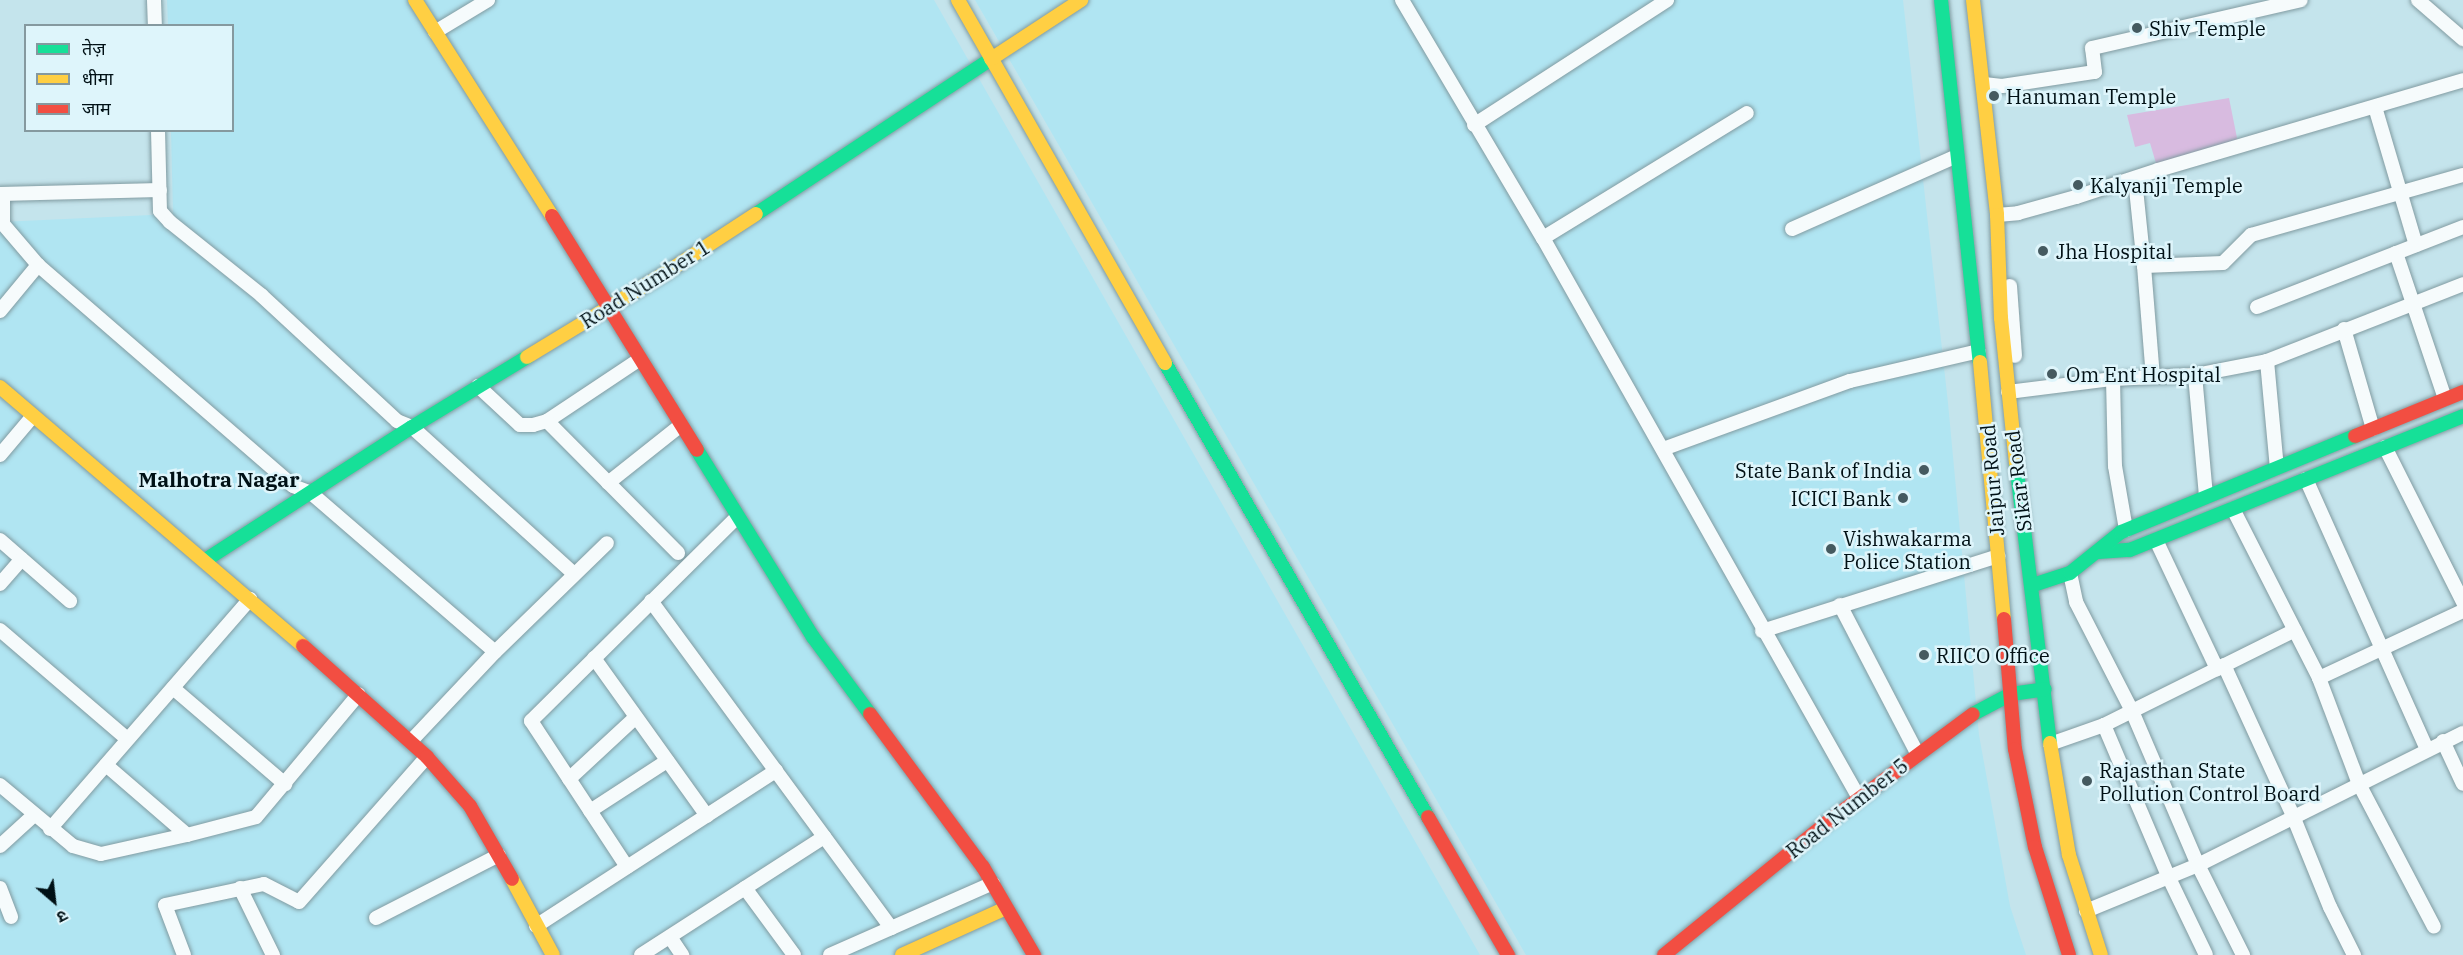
<!DOCTYPE html>
<meta charset="utf-8">
<style>
body{margin:0}
#map{position:relative;width:2463px;height:955px;overflow:hidden;background:#c4e4ec;font-family:"IBM Plex Serif","Noto Sans Devanagari",serif}
div>[style]{position:absolute}
.built>*{inset:0;background:#b0e5f2}
.green>*{inset:0;background:#d8bbe0}
.roads{filter:drop-shadow(0 0 2px #819ba1) drop-shadow(0 0 2px #819ba1)}
.street>*{height:14px;margin:-7px;padding:0 7px;transform-origin:7px;border-radius:7px;background:#f6fbfc}
.fast>*{height:14px;margin:-7px;padding:0 7px;transform-origin:7px;border-radius:7px;background:#16e098}
.slow>*{height:14px;margin:-7px;padding:0 7px;transform-origin:7px;border-radius:7px;background:#ffcf43}
.jam>*{height:14px;margin:-7px;padding:0 7px;transform-origin:7px;border-radius:7px;background:#f24e42}
.dots>*{width:16px;height:16px;translate:-50% -50%;box-sizing:border-box;border:3px solid #def5fb;border-radius:50%}
span{translate:-50% -50%;white-space:nowrap;text-align:center;line-height:1.15;-webkit-text-stroke:5px #def5fb;paint-order:stroke}
.poi-label{font-size:20px;color:#001015}
.left{translate:0 -50%;text-align:left}
.right{translate:-100% -50%;text-align:right}
.street-label{font-size:20px;color:#001015}
.neighbourhood-label{font-size:21px;color:#001015;font-weight:700}
.legend{position:absolute;left:24px;top:24px;width:210px;height:108px;box-sizing:border-box;background:#def5fb;border:2px solid #85999f;margin:0;padding:8px 10px;list-style:none;font-size:18px;color:#001015}
.legend li{display:flex;align-items:center;gap:12px;height:30px}
.legend b{width:30px;border:2px solid #85999f}
.north{position:absolute;left:24px;top:871px;width:60px;height:60px;-webkit-text-stroke:4px #def5fb;paint-order:stroke;rotate:152deg;font-size:16px;font-weight:700;line-height:24px;text-align:center;color:#001015}
.north::after{content:'';display:block;margin:auto;width:21px;height:27px;background:#001015;clip-path:polygon(50% 0,100% 100%,50% 72%,0 100%)}
</style>
<div id="map">
<div class="built">
<i style="clip-path:polygon(167px 0,934px 0,1480px 955px,0 955px,0 222px,173px 214px,171px 131px,232px 130px,232px 26px,168px 25px)"></i>
<i style="clip-path:polygon(975px 0,1903px 0,1948px 403px,1979px 735px,2010px 906px,2026px 955px,1526px 955px)"></i>
</div>
<div class="green">
<i style="clip-path:polygon(2229px 98px,2238px 143px,2158px 170px,2150px 143px,2135px 147px,2127px 115px)"></i>
</div>
<div class="roads">
<div class="street">
<i style="left:154px;top:0;width:26px;rotate:88deg"></i>
<i style="left:1402px;top:0;width:277px;rotate:59.4deg"></i>
<i style="left:1543px;top:238px;width:643px;rotate:60.56deg"></i>
<i style="left:2418px;top:0;width:60px;rotate:40.9deg"></i>
<i style="left:435px;top:32px;width:62px;rotate:-31.1deg"></i>
<i style="left:1984px;top:84px;width:18px;rotate:6deg"></i>
<i style="left:2002px;top:86px;width:94px;rotate:-8.6deg"></i>
<i style="left:2095px;top:72px;width:24px;rotate:-97deg"></i>
<i style="left:2092px;top:48px;width:214px;rotate:-12.9deg"></i>
<i style="left:2375px;top:107px;width:144px;rotate:73.5deg"></i>
<i style="left:1474px;top:125px;width:230px;rotate:-32.9deg"></i>
<i style="left:158px;top:130px;width:81px;rotate:88.6deg"></i>
<i style="left:160px;top:211px;width:15px;rotate:48deg"></i>
<i style="left:170px;top:222px;width:117px;rotate:38.7deg"></i>
<i style="left:261px;top:295px;width:185px;rotate:42.8deg"></i>
<i style="left:397px;top:421px;width:16px;rotate:22deg"></i>
<i style="left:412px;top:427px;width:219px;rotate:42.2deg"></i>
<i style="left:2135px;top:179px;width:87px;rotate:84.1deg"></i>
<i style="left:2144px;top:266px;width:79px;rotate:-2.2deg"></i>
<i style="left:2223px;top:263px;width:40px;rotate:-45deg"></i>
<i style="left:2251px;top:235px;width:220px;rotate:-15.8deg"></i>
<i style="left:0;top:194px;width:160px;rotate:-1.4deg"></i>
<i style="left:3px;top:194px;width:30px;rotate:90deg"></i>
<i style="left:3px;top:224px;width:54px;rotate:49.5deg"></i>
<i style="left:38px;top:265px;width:337px;rotate:40.9deg"></i>
<i style="left:293px;top:486px;width:19px;rotate:21deg"></i>
<i style="left:311px;top:493px;width:243px;rotate:40.8deg"></i>
<i style="left:1997px;top:215px;width:21px;rotate:-5deg"></i>
<i style="left:2018px;top:213px;width:60px;rotate:-15.4deg"></i>
<i style="left:2076px;top:197px;width:86px;rotate:-18.2deg"></i>
<i style="left:2158px;top:170px;width:318px;rotate:-16.4deg"></i>
<i style="left:1792px;top:229px;width:180px;rotate:-23.9deg"></i>
<i style="left:1543px;top:238px;width:239px;rotate:-31.5deg"></i>
<i style="left:2396px;top:253px;width:154px;rotate:71.4deg"></i>
<i style="left:2144px;top:266px;width:111px;rotate:85.4deg"></i>
<i style="left:2010px;top:286px;width:70px;rotate:85.9deg"></i>
<i style="left:2257px;top:307px;width:221px;rotate:-21.2deg"></i>
<i style="left:0;top:311px;width:60px;rotate:-50.4deg"></i>
<i style="left:2344px;top:329px;width:104px;rotate:73.8deg"></i>
<i style="left:640px;top:359px;width:112px;rotate:146.3deg"></i>
<i style="left:547px;top:421px;width:186px;rotate:45.2deg"></i>
<i style="left:2267px;top:361px;width:107px;rotate:84.7deg"></i>
<i style="left:2195px;top:375px;width:122px;rotate:84.8deg"></i>
<i style="left:2113px;top:379px;width:87px;rotate:88.7deg"></i>
<i style="left:2115px;top:466px;width:65px;rotate:80.2deg"></i>
<i style="left:478px;top:386px;width:57px;rotate:42.9deg"></i>
<i style="left:520px;top:425px;width:13px"></i>
<i style="left:533px;top:425px;width:15px;rotate:-16deg"></i>
<i style="left:2008px;top:392px;width:106px;rotate:-7.1deg"></i>
<i style="left:2113px;top:379px;width:82px;rotate:-2.8deg"></i>
<i style="left:2195px;top:375px;width:73px;rotate:-11deg"></i>
<i style="left:2267px;top:361px;width:211px;rotate:-21.4deg"></i>
<i style="left:2385px;top:447px;width:174px;rotate:63.3deg"></i>
<i style="left:1663px;top:449px;width:199px;rotate:-20deg"></i>
<i style="left:1850px;top:381px;width:132px;rotate:-13.1deg"></i>
<i style="left:0;top:455px;width:51px;rotate:-49.8deg"></i>
<i style="left:2306px;top:479px;width:296px;rotate:65.9deg"></i>
<i style="left:608px;top:483px;width:92px;rotate:-38.4deg"></i>
<i style="left:2233px;top:509px;width:190px;rotate:63deg"></i>
<i style="left:2319px;top:678px;width:113px;rotate:69.3deg"></i>
<i style="left:2359px;top:784px;width:161px;rotate:62.3deg"></i>
<i style="left:0;top:540px;width:93px;rotate:41.1deg"></i>
<i style="left:2156px;top:540px;width:143px;rotate:64.7deg"></i>
<i style="left:2070px;top:573px;width:30px;rotate:78deg"></i>
<i style="left:2076px;top:602px;width:123px;rotate:62.8deg"></i>
<i style="left:2132px;top:711px;width:168px;rotate:66.8deg"></i>
<i style="left:2198px;top:865px;width:101px;rotate:63.4deg"></i>
<i style="left:0;top:584px;width:33px;rotate:-49deg"></i>
<i style="left:651px;top:601px;width:406px;rotate:53.7deg"></i>
<i style="left:1840px;top:605px;width:167px;rotate:62.5deg"></i>
<i style="left:0;top:630px;width:167px;rotate:40.6deg"></i>
<i style="left:1762px;top:631px;width:248px;rotate:-17.6deg"></i>
<i style="left:594px;top:658px;width:194px;rotate:54.4deg"></i>
<i style="left:2224px;top:665px;width:166px;rotate:65.4deg"></i>
<i style="left:2293px;top:816px;width:98px;rotate:67.9deg"></i>
<i style="left:2330px;top:907px;width:54px;rotate:63.4deg"></i>
<i style="left:2319px;top:678px;width:159px;rotate:-25deg"></i>
<i style="left:173px;top:688px;width:148px;rotate:40.6deg"></i>
<i style="left:2104px;top:725px;width:166px;rotate:67deg"></i>
<i style="left:2169px;top:878px;width:85px;rotate:64.3deg"></i>
<i style="left:411px;top:741px;width:122px;rotate:-46.7deg"></i>
<i style="left:495px;top:652px;width:156px;rotate:-44.2deg"></i>
<i style="left:2443px;top:741px;width:47px;rotate:65.1deg"></i>
<i style="left:2050px;top:744px;width:57px;rotate:-19.4deg"></i>
<i style="left:2104px;top:725px;width:213px;rotate:-26.4deg"></i>
<i style="left:106px;top:765px;width:107px;rotate:40.8deg"></i>
<i style="left:569px;top:779px;width:91px;rotate:-42.8deg"></i>
<i style="left:0;top:785px;width:95px;rotate:39.9deg"></i>
<i style="left:73px;top:846px;width:29px;rotate:16deg"></i>
<i style="left:101px;top:854px;width:88px;rotate:-12.5deg"></i>
<i style="left:187px;top:835px;width:71px;rotate:-14.6deg"></i>
<i style="left:256px;top:817px;width:160px;rotate:-50.1deg"></i>
<i style="left:590px;top:811px;width:92px;rotate:-33deg"></i>
<i style="left:50px;top:829px;width:305px;rotate:-49deg"></i>
<i style="left:0;top:846px;width:46px;rotate:-42.4deg"></i>
<i style="left:627px;top:867px;width:175px;rotate:-123.3deg"></i>
<i style="left:531px;top:721px;width:290px;rotate:-44.7deg"></i>
<i style="left:0;top:888px;width:31px;rotate:69deg"></i>
<i style="left:240px;top:888px;width:75px;rotate:63.8deg"></i>
<i style="left:745px;top:888px;width:83px;rotate:53.8deg"></i>
<i style="left:2086px;top:911px;width:121px;rotate:-22.3deg"></i>
<i style="left:2198px;top:865px;width:296px;rotate:-26.5deg"></i>
<i style="left:376px;top:918px;width:138px;rotate:-27.1deg"></i>
<i style="left:536px;top:926px;width:286px;rotate:-32.9deg"></i>
<i style="left:670px;top:937px;width:22px;rotate:56deg"></i>
<i style="left:184px;top:955px;width:53px;rotate:-110.8deg"></i>
<i style="left:165px;top:905px;width:101px;rotate:-12deg"></i>
<i style="left:264px;top:884px;width:39px;rotate:27deg"></i>
<i style="left:299px;top:902px;width:193px;rotate:-48.6deg"></i>
<i style="left:641px;top:955px;width:218px;rotate:-32.8deg"></i>
<i style="left:830px;top:955px;width:178px;rotate:-23.8deg"></i>
</div>
<div class="fast">
<i style="left:1941px;top:0;width:364px;rotate:83.9deg"></i>
<i style="left:756px;top:214px;width:282px;rotate:-33.4deg"></i>
<i style="left:1165px;top:363px;width:525px;rotate:59.92deg"></i>
<i style="left:697px;top:450px;width:220px;rotate:58.2deg"></i>
<i style="left:813px;top:637px;width:96px;rotate:53.5deg"></i>
<i style="left:2016px;top:463px;width:282px;rotate:83.1deg"></i>
<i style="left:2098px;top:552px;width:32px;rotate:-4deg"></i>
<i style="left:2130px;top:550px;width:359px;rotate:-21.9deg"></i>
<i style="left:204px;top:561px;width:247px;rotate:-32.8deg"></i>
<i style="left:412px;top:427px;width:135px;rotate:-31.3deg"></i>
<i style="left:2033px;top:585px;width:39px;rotate:-18deg"></i>
<i style="left:2070px;top:573px;width:65px;rotate:-38.8deg"></i>
<i style="left:2121px;top:532px;width:253px;rotate:-22.3deg"></i>
<i style="left:1973px;top:714px;width:43px;rotate:-27.8deg"></i>
<i style="left:2011px;top:694px;width:34px;rotate:-8deg"></i>
</div>
<div class="slow">
<i style="left:415px;top:0;width:256px;rotate:57.6deg"></i>
<i style="left:958px;top:0;width:418px;rotate:60.3deg"></i>
<i style="left:1973px;top:0;width:216px;rotate:83.6deg"></i>
<i style="left:1997px;top:215px;width:103px;rotate:87.8deg"></i>
<i style="left:2001px;top:318px;width:146px;rotate:84.1deg"></i>
<i style="left:991px;top:59px;width:108px;rotate:-33.2deg"></i>
<i style="left:527px;top:357px;width:164px;rotate:-31.3deg"></i>
<i style="left:667px;top:272px;width:106px;rotate:-33.1deg"></i>
<i style="left:1980px;top:362px;width:258px;rotate:84.7deg"></i>
<i style="left:0;top:387px;width:399px;rotate:40.5deg"></i>
<i style="left:2050px;top:743px;width:114px;rotate:80.4deg"></i>
<i style="left:2069px;top:855px;width:105px;rotate:72.3deg"></i>
<i style="left:512px;top:879px;width:86px;rotate:61.7deg"></i>
<i style="left:902px;top:955px;width:114px;rotate:-24.3deg"></i>
</div>
<div class="jam">
<i style="left:552px;top:216px;width:275px;rotate:58.2deg"></i>
<i style="left:2355px;top:436px;width:117px;rotate:-22.2deg"></i>
<i style="left:2004px;top:619px;width:130px;rotate:85.2deg"></i>
<i style="left:2015px;top:749px;width:100px;rotate:78.5deg"></i>
<i style="left:2035px;top:847px;width:113px;rotate:72.5deg"></i>
<i style="left:303px;top:646px;width:166px;rotate:41.8deg"></i>
<i style="left:427px;top:757px;width:65px;rotate:48.7deg"></i>
<i style="left:470px;top:806px;width:84px;rotate:60.1deg"></i>
<i style="left:870px;top:714px;width:190px;rotate:53.6deg"></i>
<i style="left:983px;top:867px;width:102px;rotate:59.9deg"></i>
<i style="left:1428px;top:817px;width:160px;rotate:59.9deg"></i>
<i style="left:1664px;top:955px;width:213px;rotate:-39.1deg"></i>
<i style="left:1829px;top:821px;width:179px;rotate:-36.6deg"></i>
</div>
</div>
<div class="dots">
<i style="left:2137px;top:28px;background:#455a60"></i>
<i style="left:1994px;top:96px;background:#455a60"></i>
<i style="left:2078px;top:185px;background:#455a60"></i>
<i style="left:2043px;top:251px;background:#455a60"></i>
<i style="left:2052px;top:374px;background:#455a60"></i>
<i style="left:1924px;top:470px;background:#455a60"></i>
<i style="left:1903px;top:498px;background:#455a60"></i>
<i style="left:1831px;top:549px;background:#455a60"></i>
<i style="left:1924px;top:655px;background:#455a60"></i>
<i style="left:2087px;top:781px;background:#455a60"></i>
</div>
<div class="poi-label">
<span class="left" style="left:2149px;top:28px">Shiv Temple</span>
<span class="left" style="left:2006px;top:96px">Hanuman Temple</span>
<span class="left" style="left:2090px;top:185px">Kalyanji Temple</span>
<span class="left" style="left:2056px;top:251px">Jha Hospital</span>
<span class="left" style="left:2066px;top:374px">Om Ent Hospital</span>
<span class="right" style="left:1912px;top:470px">State Bank of India</span>
<span class="right" style="left:1891px;top:498px">ICICI Bank</span>
<span class="left" style="left:1843px;top:550px">Vishwakarma<br>Police Station</span>
<span class="left" style="left:1936px;top:655px">RIICO Office</span>
<span class="left" style="left:2099px;top:782px">Rajasthan State<br>Pollution Control Board</span>
</div>
<div class="street-label">
<span style="left:645px;top:284px;rotate:-32deg">Road Number 1</span>
<span style="left:1992px;top:480px;rotate:-95deg">Jaipur Road</span>
<span style="left:2018px;top:481px;rotate:-97deg">Sikar Road</span>
<span style="left:1847px;top:808px;rotate:-38deg">Road Number 5</span>
</div>
<div class="neighbourhood-label">
<span style="left:219px;top:479px">Malhotra Nagar</span>
</div>
<ul class="legend">
<li><b style="height:8px;background:#16e098"></b>तेज़</li>
<li><b style="height:8px;background:#ffcf43"></b>धीमा</li>
<li><b style="height:8px;background:#f24e42"></b>जाम</li>
</ul>
<div class="north">उ</div>
</div>
